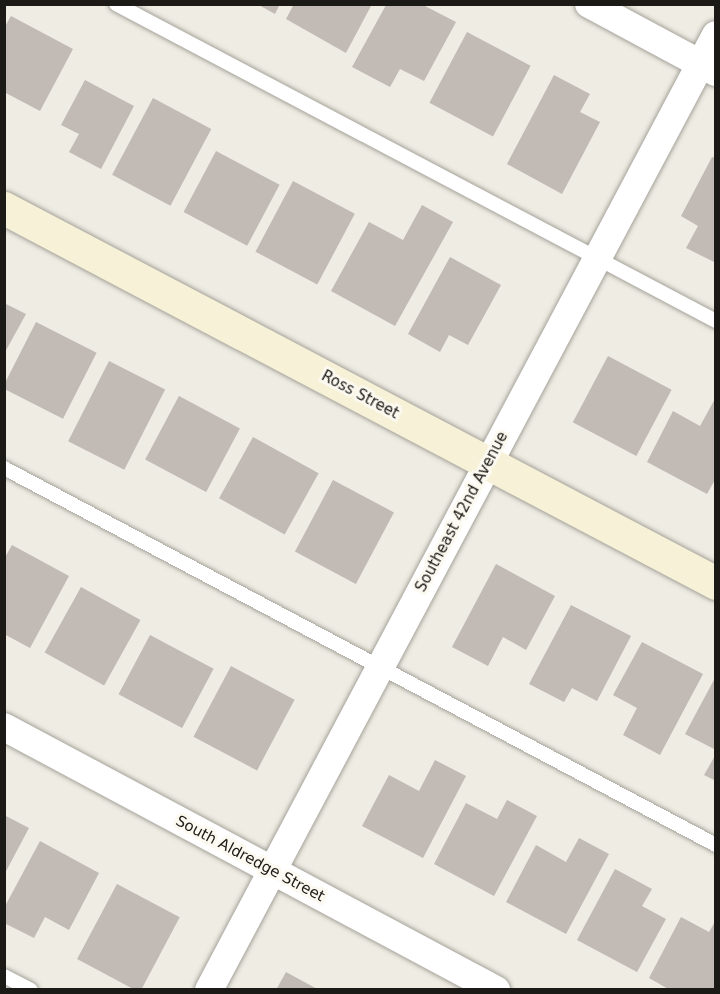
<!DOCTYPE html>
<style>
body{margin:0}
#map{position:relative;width:720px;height:994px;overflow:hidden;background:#eeece3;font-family:"DejaVu Sans",sans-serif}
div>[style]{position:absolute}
.building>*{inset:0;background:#c2bab4;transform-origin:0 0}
.roads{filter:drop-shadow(0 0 2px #a5a29a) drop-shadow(0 0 2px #a5a29a)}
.lane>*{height:14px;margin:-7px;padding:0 7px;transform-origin:7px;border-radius:7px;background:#fff}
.street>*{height:28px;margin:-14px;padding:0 14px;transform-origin:14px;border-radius:14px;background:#fff}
.secondary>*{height:33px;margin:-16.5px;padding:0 16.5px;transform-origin:16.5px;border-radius:16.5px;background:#f6f1d7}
span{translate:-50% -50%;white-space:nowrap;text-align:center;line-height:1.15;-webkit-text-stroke:6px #fcf9f0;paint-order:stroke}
.street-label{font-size:15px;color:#1b1a17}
.frame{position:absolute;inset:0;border:6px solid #1b1a17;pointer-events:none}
</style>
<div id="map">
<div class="building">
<i style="clip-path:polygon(257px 4px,280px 4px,275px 14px)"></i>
<i style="clip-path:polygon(294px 4px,372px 4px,346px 53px,286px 19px)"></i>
<i style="clip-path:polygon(386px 5px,423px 5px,456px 22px,424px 81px,400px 69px,390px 87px,352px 67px)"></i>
<i style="clip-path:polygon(11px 16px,73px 49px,40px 111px,4px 92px,4px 28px)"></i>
<i style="left:467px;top:32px;width:72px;height:80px;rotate:28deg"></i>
<i style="clip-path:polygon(554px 75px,590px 94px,580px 112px,600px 122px,562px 194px,507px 164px)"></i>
<i style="clip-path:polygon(85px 80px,134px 106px,101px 169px,69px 152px,79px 134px,61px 125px)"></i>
<i style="left:153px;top:98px;width:66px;height:87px;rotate:28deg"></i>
<i style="left:216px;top:151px;width:72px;height:69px;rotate:28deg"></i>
<i style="clip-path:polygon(712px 157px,716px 158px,716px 263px,686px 248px,698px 226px,681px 216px)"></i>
<i style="left:293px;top:181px;width:70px;height:80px;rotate:28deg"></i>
<i style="clip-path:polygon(422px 205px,453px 222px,395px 326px,331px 291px,369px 222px,403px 240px)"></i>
<i style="clip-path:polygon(450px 257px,501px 285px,468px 345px,449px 335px,440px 352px,408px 334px)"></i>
<i style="clip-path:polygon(4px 303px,26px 314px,4px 354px)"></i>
<i style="left:36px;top:322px;width:68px;height:74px;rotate:27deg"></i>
<i style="left:608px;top:356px;width:72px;height:75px;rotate:28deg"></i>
<i style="left:109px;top:361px;width:63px;height:90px;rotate:27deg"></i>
<i style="left:179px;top:396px;width:69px;height:72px;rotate:28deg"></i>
<i style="clip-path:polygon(716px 397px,716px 478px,707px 494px,647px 462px,673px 411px,700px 426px)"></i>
<i style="left:253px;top:437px;width:75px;height:70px;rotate:29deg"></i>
<i style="left:333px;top:480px;width:69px;height:81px;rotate:28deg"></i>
<i style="clip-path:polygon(12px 545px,69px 576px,30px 648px,4px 634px,4px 559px)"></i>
<i style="clip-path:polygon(496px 564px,555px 596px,526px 650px,503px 637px,488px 666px,452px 647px)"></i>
<i style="left:81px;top:587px;width:68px;height:75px;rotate:29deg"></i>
<i style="clip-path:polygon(571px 605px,631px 636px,597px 701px,572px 688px,564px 702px,529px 684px)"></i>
<i style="left:150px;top:635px;width:72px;height:67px;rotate:28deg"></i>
<i style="clip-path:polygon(642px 642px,703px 674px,660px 755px,623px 735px,637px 708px,613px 695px)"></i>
<i style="left:231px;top:666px;width:72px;height:80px;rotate:28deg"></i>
<i style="clip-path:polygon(716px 676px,716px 750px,685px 734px)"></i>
<i style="clip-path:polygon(716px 754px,716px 781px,704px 775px)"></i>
<i style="clip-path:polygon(435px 760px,466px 776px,423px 858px,362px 826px,389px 775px,419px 791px)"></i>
<i style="clip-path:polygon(507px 800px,537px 816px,494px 896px,434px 864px,466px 803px,497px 819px)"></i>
<i style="clip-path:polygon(4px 815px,29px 828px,4px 875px)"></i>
<i style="clip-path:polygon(579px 838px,609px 854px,566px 934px,506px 902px,536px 845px,566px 862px)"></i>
<i style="clip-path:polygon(40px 841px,99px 873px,69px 930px,45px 917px,34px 938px,4px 923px,4px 908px)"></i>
<i style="clip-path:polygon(615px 869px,652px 889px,642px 906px,666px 919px,637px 972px,577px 940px)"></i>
<i style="left:117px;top:884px;width:71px;height:85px;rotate:28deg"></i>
<i style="clip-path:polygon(681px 917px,709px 932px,716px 920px,716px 990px,670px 990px,649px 978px)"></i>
<i style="clip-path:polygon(286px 972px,319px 990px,276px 990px)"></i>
</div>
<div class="roads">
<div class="lane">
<i style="left:116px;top:4px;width:679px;rotate:27.85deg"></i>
<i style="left:4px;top:468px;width:806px;rotate:27.9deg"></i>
<i style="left:4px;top:976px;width:30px;rotate:27deg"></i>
</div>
<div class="street">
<i style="left:589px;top:4px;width:144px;rotate:28.2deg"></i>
<i style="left:4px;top:727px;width:558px;rotate:28.13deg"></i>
<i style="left:209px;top:990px;width:1081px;rotate:-62.04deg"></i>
</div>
<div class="secondary">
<i style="left:4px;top:208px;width:805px;rotate:27.78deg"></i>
</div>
</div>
<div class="street-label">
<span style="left:360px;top:395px;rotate:28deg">Ross Street</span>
<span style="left:462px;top:512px;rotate:-62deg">Southeast 42nd Avenue</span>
<span style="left:250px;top:859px;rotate:28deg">South Aldredge Street</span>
</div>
<div class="frame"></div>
</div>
